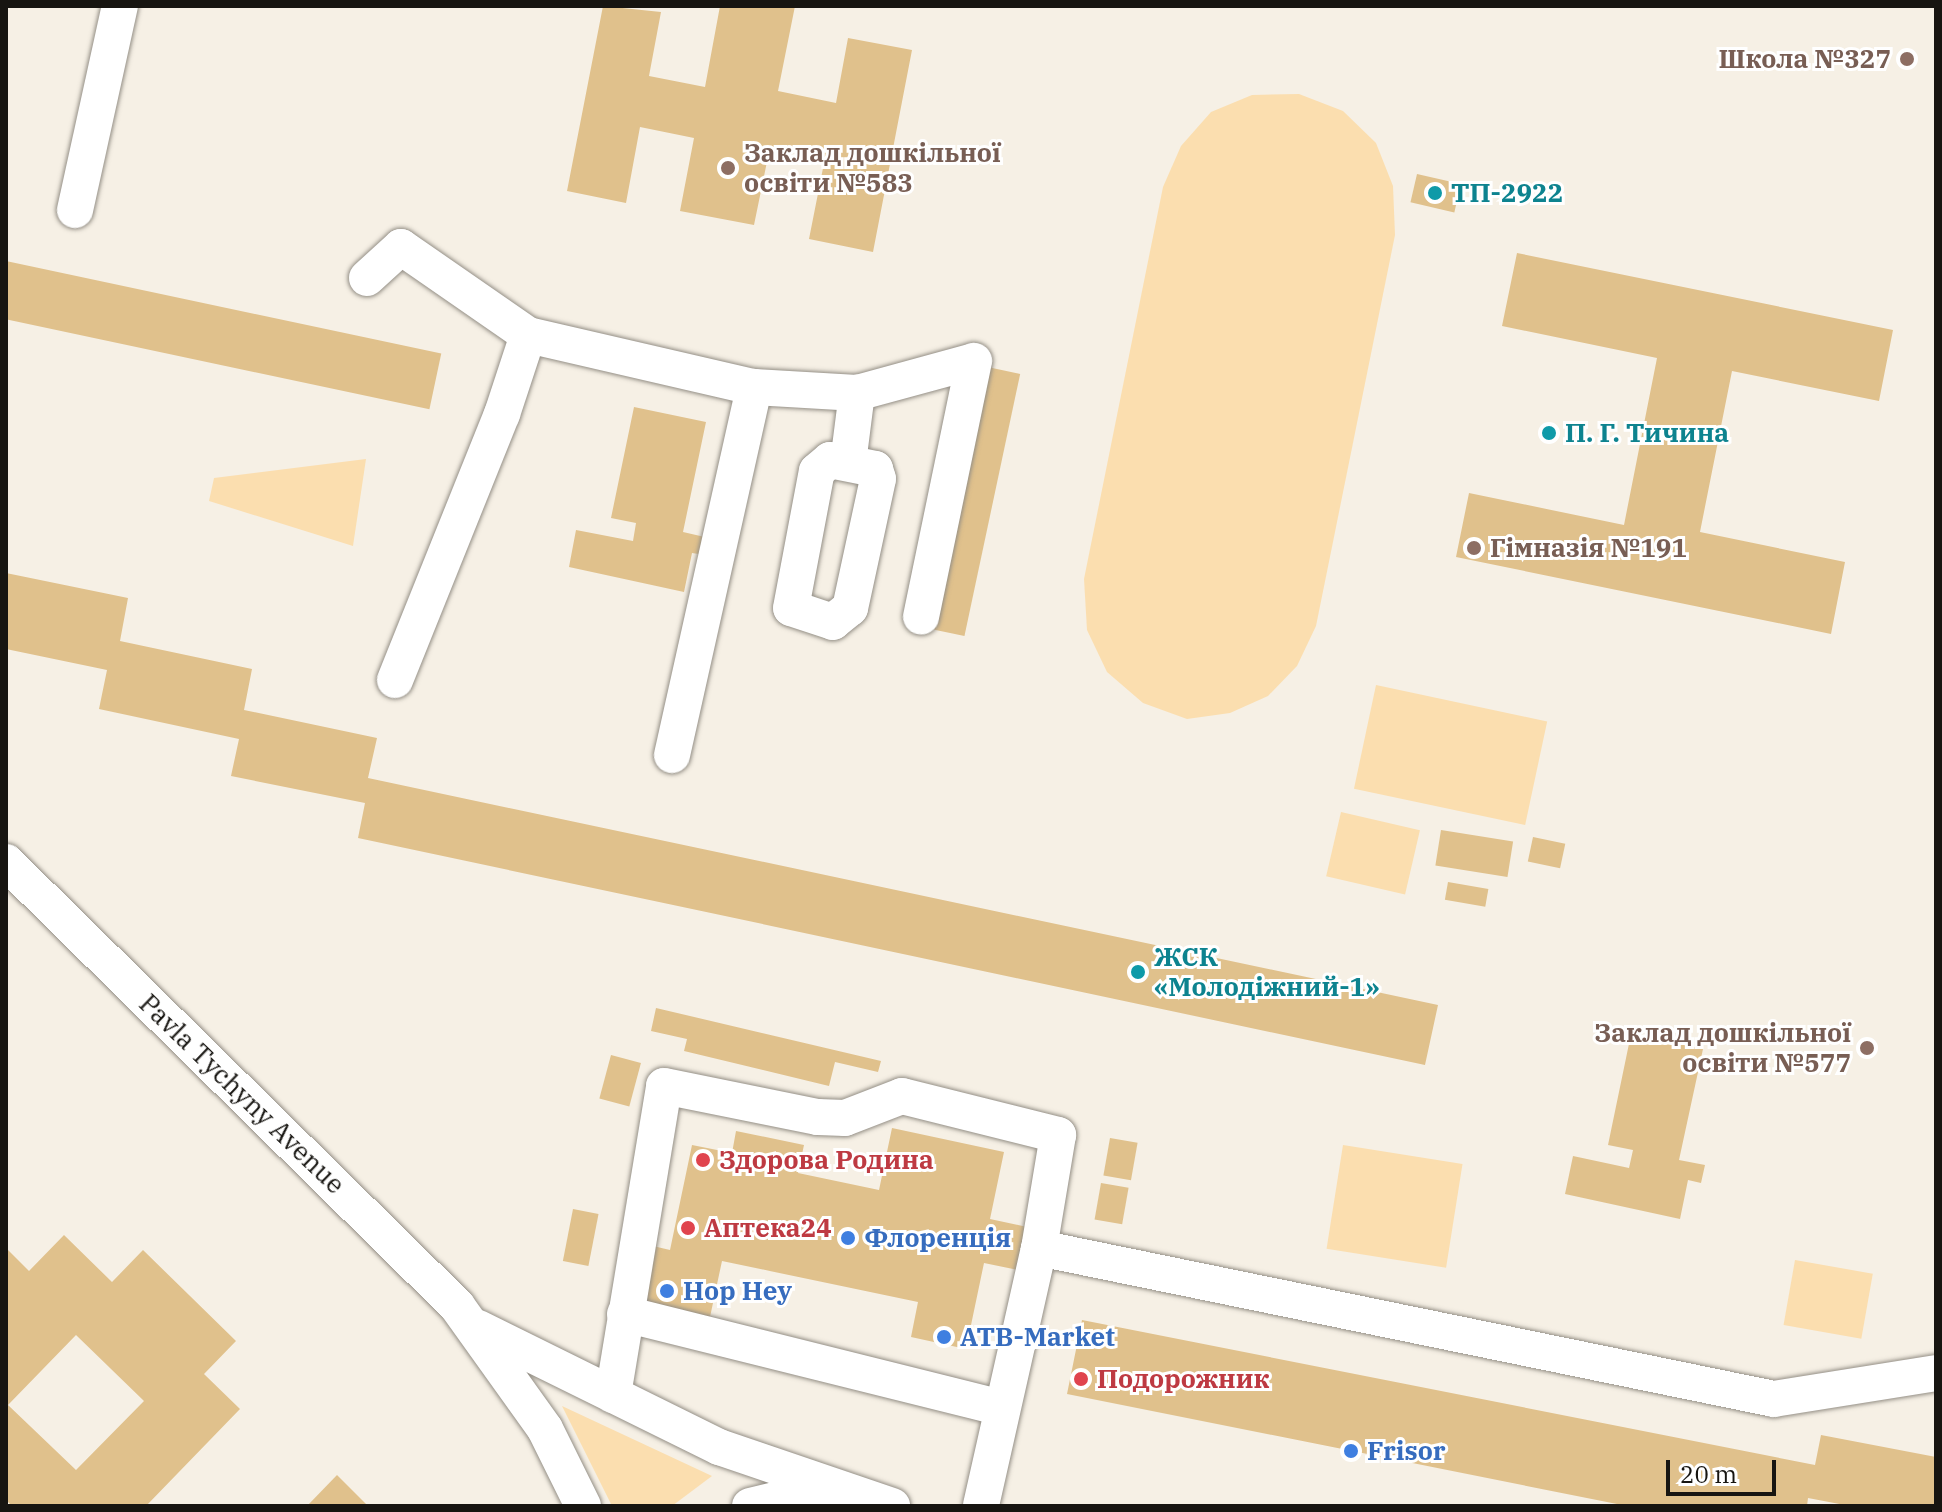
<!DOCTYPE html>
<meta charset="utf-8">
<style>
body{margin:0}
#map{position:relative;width:1942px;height:1512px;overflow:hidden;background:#f6f0e5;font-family:"IBM Plex Serif",serif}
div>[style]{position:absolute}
.green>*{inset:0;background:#fbdeaf;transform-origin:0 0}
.building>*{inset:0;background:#e0c18c;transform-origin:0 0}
.roads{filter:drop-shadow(0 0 2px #948f86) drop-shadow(0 0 2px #948f86)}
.minor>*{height:36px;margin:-18px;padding:0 18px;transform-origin:18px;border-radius:18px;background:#fff}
.dots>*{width:22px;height:22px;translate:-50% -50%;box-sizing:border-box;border:4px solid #fff;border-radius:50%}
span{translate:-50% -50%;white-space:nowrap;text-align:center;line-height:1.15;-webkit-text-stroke:6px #fff;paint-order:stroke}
.education-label{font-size:26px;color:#785e54;font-weight:700}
.right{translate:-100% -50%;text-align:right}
.left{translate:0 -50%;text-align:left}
.culture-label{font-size:26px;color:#0d838f;font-weight:700}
.street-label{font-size:26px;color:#171511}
.health-label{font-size:26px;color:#be3a42;font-weight:700}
.shop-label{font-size:26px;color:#366cbe;font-weight:700}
.frame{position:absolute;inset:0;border:8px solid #171511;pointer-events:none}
.scale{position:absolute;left:1666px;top:1460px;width:110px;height:36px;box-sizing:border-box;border:4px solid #171511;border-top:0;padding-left:10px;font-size:24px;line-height:28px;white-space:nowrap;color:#171511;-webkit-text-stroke:6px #fff;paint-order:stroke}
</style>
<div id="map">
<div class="green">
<i style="clip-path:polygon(1299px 94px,1343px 111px,1376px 143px,1393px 186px,1395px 235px,1316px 626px,1297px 666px,1268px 696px,1230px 713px,1187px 719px,1143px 703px,1107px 672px,1087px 630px,1084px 579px,1163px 187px,1181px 146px,1211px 112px,1252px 95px)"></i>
<i style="clip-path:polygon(366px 459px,353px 546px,209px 501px,214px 478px)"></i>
<i style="left:1376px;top:685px;width:175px;height:106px;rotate:12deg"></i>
<i style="left:1341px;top:812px;width:81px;height:66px;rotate:13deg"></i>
<i style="left:1343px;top:1145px;width:121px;height:105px;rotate:9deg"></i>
<i style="left:1795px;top:1260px;width:79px;height:66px;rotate:10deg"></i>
<i style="clip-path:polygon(562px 1406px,712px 1476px,672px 1506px,612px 1506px)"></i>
</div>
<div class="building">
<i style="clip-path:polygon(603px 6px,661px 12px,649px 76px,705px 87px,720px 6px,795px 6px,778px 91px,836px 103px,848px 38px,912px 50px,873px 252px,809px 239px,825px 158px,770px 147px,754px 225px,680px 211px,694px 138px,640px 127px,626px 203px,567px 191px)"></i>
<i style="left:1417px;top:174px;width:45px;height:29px;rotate:13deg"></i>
<i style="clip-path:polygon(1517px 253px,1893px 330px,1879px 401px,1732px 371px,1700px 532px,1845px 562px,1831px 634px,1456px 557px,1469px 493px,1624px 525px,1657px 358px,1502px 326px)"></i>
<i style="left:6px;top:261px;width:445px;height:57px;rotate:12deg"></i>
<i style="left:983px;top:366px;width:38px;height:268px;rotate:12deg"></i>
<i style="clip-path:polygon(634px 407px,706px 422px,683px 532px,709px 538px,705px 555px,692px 553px,684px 592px,569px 567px,576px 530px,633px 541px,636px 523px,611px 518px)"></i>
<i style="clip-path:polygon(6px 573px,128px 598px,120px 641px,252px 669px,244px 710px,377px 738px,368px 778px,1438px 1005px,1425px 1065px,358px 838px,365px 803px,231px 776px,239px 739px,99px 709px,107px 670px,6px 649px)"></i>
<i style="left:1441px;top:830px;width:73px;height:36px;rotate:9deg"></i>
<i style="left:1533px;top:837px;width:33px;height:25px;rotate:12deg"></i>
<i style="left:1448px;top:882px;width:41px;height:18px;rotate:10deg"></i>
<i style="clip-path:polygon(656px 1008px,881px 1061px,878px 1072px,835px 1062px,829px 1086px,684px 1051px,687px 1039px,651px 1031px)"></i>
<i style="clip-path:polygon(1631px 1034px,1703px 1049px,1679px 1160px,1705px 1165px,1701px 1183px,1688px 1180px,1680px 1219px,1565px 1194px,1573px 1156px,1629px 1168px,1633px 1150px,1608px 1145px)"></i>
<i style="left:611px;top:1055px;width:31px;height:45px;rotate:15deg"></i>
<i style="clip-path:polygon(892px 1128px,1004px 1152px,990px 1219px,1027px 1227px,1018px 1270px,984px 1263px,966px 1349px,911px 1337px,918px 1302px,722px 1261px,710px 1317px,642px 1303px,653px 1246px,670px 1250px,692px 1145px,732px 1153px,736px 1131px,804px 1145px,798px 1173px,879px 1190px)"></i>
<i style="left:1110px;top:1138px;width:28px;height:38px;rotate:10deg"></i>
<i style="left:1101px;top:1183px;width:28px;height:37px;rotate:10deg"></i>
<i style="left:573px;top:1209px;width:26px;height:53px;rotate:11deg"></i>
<i style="clip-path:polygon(evenodd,64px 1235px,112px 1282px,143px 1250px,236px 1341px,204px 1374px,240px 1409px,146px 1506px,12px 1506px,6px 1500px,6px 1248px,29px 1271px,64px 1235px,76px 1335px,144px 1401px,76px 1470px,8px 1405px,76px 1335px)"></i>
<i style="clip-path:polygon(1082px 1320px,1815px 1465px,1821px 1435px,1936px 1457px,1936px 1506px,1850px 1506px,1808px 1498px,1807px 1506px,1627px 1506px,1067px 1394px)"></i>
<i style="clip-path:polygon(337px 1475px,368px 1506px,307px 1506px)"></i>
</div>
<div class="roads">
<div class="minor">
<i style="left:75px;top:210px;width:209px;rotate:-77.6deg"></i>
<i style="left:367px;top:278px;width:46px;rotate:-42.4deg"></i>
<i style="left:401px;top:247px;width:155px;rotate:34.7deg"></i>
<i style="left:528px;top:335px;width:232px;rotate:13deg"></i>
<i style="left:754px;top:387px;width:103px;rotate:3.3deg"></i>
<i style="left:857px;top:393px;width:121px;rotate:-15.3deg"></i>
<i style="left:974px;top:361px;width:261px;rotate:101.7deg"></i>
<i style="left:830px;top:460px;width:46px;rotate:11.3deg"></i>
<i style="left:875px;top:469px;width:10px;rotate:73deg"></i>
<i style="left:878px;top:479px;width:132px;rotate:102.2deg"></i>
<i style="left:850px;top:608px;width:22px;rotate:141deg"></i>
<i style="left:833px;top:622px;width:44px;rotate:-161.6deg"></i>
<i style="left:791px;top:608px;width:139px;rotate:-79.3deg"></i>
<i style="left:817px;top:471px;width:17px;rotate:-40deg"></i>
<i style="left:848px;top:463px;width:71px;rotate:-82.7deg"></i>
<i style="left:395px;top:680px;width:287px;rotate:-68.1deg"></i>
<i style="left:502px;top:414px;width:83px;rotate:-71.8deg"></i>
<i style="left:672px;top:755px;width:377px;rotate:-77.4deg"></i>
<i style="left:6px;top:862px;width:633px;rotate:44.55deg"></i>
<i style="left:457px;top:1306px;width:151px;rotate:54.4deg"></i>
<i style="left:545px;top:1429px;width:86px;rotate:63.7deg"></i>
<i style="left:1039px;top:1248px;width:750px;rotate:11.61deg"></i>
<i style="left:1774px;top:1399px;width:164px;rotate:-9.1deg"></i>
<i style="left:625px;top:1314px;width:388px;rotate:14deg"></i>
<i style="left:478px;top:1328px;width:269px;rotate:26.3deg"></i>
<i style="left:719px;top:1447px;width:183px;rotate:18.8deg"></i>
<i style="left:613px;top:1395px;width:313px;rotate:-80.6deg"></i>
<i style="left:664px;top:1086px;width:157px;rotate:11.4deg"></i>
<i style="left:818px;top:1117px;width:27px;rotate:2deg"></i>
<i style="left:845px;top:1118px;width:61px;rotate:-21.1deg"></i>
<i style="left:902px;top:1096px;width:161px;rotate:14deg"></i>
<i style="left:1058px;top:1135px;width:115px;rotate:99.5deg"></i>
<i style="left:1039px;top:1248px;width:264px;rotate:102.7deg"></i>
<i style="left:750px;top:1506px;width:77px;rotate:-13.5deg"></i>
</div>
</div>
<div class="dots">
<i style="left:1907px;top:59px;background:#8d6e63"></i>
<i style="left:728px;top:168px;background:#8d6e63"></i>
<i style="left:1435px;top:193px;background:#0f9aa8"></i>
<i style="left:1549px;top:433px;background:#0f9aa8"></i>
<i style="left:1474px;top:548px;background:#8d6e63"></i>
<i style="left:1138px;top:972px;background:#0f9aa8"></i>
<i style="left:1867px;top:1048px;background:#8d6e63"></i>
<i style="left:703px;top:1160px;background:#e0444e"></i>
<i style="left:688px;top:1228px;background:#e0444e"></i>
<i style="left:848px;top:1238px;background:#3f7fe0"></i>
<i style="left:667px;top:1291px;background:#3f7fe0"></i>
<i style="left:944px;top:1337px;background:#3f7fe0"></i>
<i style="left:1081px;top:1379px;background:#e0444e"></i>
<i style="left:1351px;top:1451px;background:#3f7fe0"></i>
</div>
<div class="education-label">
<span class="right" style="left:1891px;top:59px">Школа №327</span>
<span class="left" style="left:744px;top:168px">Заклад дошкільної<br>освіти №583</span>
<span class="left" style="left:1490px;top:548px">Гімназія №191</span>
<span class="right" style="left:1851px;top:1048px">Заклад дошкільної<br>освіти №577</span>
</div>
<div class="culture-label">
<span class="left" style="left:1451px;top:193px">ТП-2922</span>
<span class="left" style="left:1565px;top:433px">П. Г. Тичина</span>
<span class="left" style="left:1154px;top:972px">ЖСК<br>«Молодіжний-1»</span>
</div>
<div class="street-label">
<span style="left:242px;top:1094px;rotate:44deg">Pavla Tychyny Avenue</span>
</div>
<div class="health-label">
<span class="left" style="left:719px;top:1160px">Здорова Родина</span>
<span class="left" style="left:704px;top:1228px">Аптека24</span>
<span class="left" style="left:1097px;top:1379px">Подорожник</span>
</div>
<div class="shop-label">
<span class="left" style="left:864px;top:1238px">Флоренція</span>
<span class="left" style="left:683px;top:1291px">Hop Hey</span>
<span class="left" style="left:960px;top:1337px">ATB-Market</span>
<span class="left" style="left:1367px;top:1451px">Frisor</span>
</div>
<div class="frame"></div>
<div class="scale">20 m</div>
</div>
